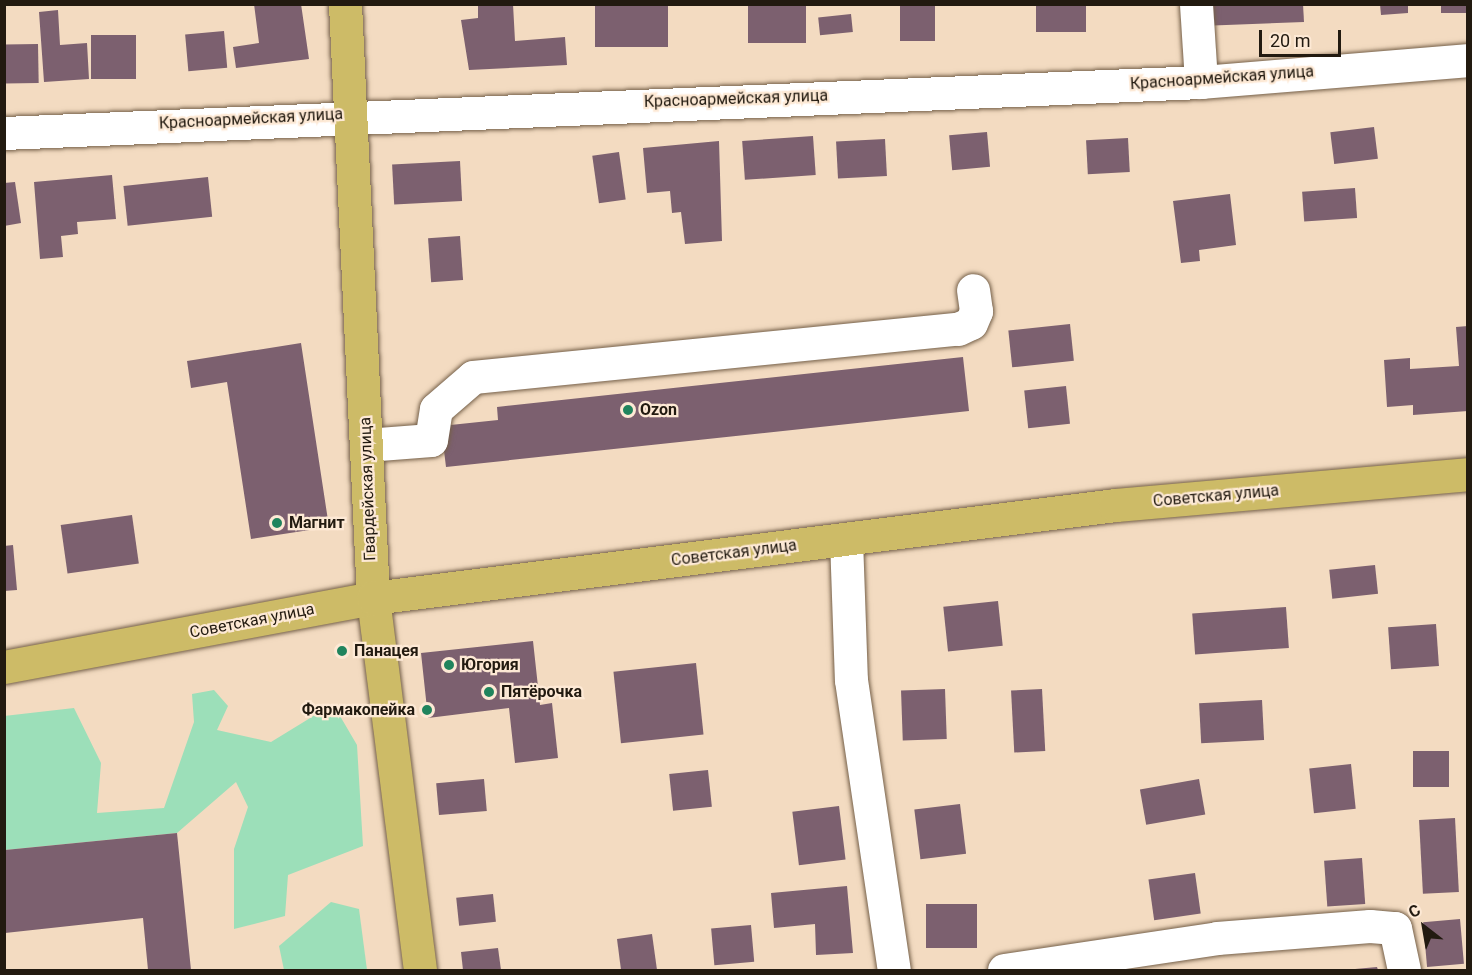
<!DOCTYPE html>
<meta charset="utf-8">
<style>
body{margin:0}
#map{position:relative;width:1472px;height:975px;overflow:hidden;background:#f3dbc1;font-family:Roboto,sans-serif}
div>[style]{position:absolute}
.green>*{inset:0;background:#9cdfb9}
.building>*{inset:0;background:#7c606f;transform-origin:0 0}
.roads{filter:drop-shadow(0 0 2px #756049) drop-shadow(0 0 2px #756049)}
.minor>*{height:33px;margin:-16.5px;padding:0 16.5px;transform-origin:16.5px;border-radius:16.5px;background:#fff}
.major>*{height:33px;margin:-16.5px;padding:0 16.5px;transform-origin:16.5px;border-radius:16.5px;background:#cdbb67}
.dots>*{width:16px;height:16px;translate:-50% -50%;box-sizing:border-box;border:3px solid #fde9d5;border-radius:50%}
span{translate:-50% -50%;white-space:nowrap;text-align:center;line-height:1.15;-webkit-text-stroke:4.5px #fde9d5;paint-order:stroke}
.street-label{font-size:16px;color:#221a10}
.poi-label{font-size:16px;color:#221a10;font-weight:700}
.left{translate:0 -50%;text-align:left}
.right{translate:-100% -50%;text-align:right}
.frame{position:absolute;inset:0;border:6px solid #221a10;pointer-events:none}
.north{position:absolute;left:1394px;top:897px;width:60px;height:60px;-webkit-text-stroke:4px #fde9d5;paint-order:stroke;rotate:329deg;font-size:16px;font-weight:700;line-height:24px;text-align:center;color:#221a10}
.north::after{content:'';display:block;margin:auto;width:21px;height:27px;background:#221a10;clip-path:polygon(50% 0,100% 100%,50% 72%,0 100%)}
.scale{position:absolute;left:1259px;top:30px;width:82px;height:27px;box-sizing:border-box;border:3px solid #221a10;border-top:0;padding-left:8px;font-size:18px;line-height:21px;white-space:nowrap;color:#221a10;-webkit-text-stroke:4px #fde9d5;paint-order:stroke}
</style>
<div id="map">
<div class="green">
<i style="clip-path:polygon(214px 690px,228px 706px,217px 730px,271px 742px,333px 704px,357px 745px,363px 846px,288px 875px,285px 916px,234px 929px,234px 849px,248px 807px,236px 782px,177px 833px,5px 850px,4px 716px,74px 708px,101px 763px,97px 813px,164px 808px,194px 722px,192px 694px)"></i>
<i style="clip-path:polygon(331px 902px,359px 909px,367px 970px,284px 970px,279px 946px)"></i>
</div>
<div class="building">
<i style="clip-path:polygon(254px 4px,301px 4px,309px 59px,236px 68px,233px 47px,259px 43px)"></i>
<i style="clip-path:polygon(478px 4px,513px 4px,515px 41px,565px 37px,567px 65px,469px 70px,461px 20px,478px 18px)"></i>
<i style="left:595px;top:4px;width:73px;height:43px"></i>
<i style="left:748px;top:4px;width:58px;height:39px"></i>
<i style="left:900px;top:4px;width:35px;height:37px"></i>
<i style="left:1036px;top:4px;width:50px;height:28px"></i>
<i style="clip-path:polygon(1199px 4px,1303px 4px,1304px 22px,1200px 26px)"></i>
<i style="clip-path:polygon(1380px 4px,1408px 4px,1408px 13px,1381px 15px)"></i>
<i style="left:1441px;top:4px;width:27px;height:9px"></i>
<i style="clip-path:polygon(58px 10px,60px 45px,87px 43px,89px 79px,44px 82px,39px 12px)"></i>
<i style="left:851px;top:14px;width:18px;height:33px;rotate:84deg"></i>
<i style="left:224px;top:31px;width:37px;height:39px;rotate:85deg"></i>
<i style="left:91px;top:35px;width:45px;height:44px"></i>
<i style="left:38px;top:44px;width:39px;height:34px;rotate:89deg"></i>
<i style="left:1374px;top:127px;width:32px;height:44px;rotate:83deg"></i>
<i style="left:987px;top:132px;width:35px;height:38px;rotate:85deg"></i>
<i style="left:813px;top:136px;width:39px;height:71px;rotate:86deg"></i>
<i style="left:1128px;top:138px;width:34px;height:42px;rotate:87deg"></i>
<i style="left:885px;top:139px;width:37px;height:49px;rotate:87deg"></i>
<i style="clip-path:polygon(719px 141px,722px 241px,685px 244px,681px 212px,672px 213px,670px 191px,647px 193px,643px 148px)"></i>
<i style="left:619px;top:152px;width:48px;height:27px;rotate:82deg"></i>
<i style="left:460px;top:161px;width:40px;height:68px;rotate:87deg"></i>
<i style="clip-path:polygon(112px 175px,116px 219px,77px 222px,78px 234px,61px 236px,63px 257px,40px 259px,34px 182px)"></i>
<i style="left:208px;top:177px;width:40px;height:85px;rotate:84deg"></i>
<i style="clip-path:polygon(15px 182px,21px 223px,4px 226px,4px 183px)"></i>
<i style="left:1355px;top:188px;width:30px;height:53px;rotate:86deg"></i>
<i style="clip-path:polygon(1230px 194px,1236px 245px,1199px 250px,1200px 261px,1181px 263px,1173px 201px)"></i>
<i style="left:460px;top:236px;width:44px;height:32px;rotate:86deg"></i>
<i style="left:1070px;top:324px;width:37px;height:62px;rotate:84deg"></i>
<i style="clip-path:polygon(1468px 326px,1468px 411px,1413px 415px,1413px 405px,1387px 407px,1384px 360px,1410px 358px,1410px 369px,1459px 366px,1456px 327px)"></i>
<i style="clip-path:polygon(301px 343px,329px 527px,251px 539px,227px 382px,191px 388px,187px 361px)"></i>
<i style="clip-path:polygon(963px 357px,969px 411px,446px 467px,441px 426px,498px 420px,497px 407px)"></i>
<i style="left:1066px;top:386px;width:38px;height:42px;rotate:84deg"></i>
<i style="left:132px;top:515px;width:49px;height:72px;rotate:82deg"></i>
<i style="clip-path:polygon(13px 545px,17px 590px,4px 591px,4px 546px)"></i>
<i style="left:1375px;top:565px;width:29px;height:46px;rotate:84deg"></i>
<i style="left:998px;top:601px;width:45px;height:55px;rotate:84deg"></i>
<i style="left:1286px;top:607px;width:41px;height:94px;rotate:86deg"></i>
<i style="left:1436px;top:624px;width:42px;height:48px;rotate:86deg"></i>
<i style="clip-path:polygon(533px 641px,540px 705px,552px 703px,558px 758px,515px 763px,509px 708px,428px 718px,421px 653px)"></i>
<i style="left:696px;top:663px;width:72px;height:83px;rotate:84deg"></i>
<i style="left:945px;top:689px;width:50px;height:44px;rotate:88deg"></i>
<i style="left:1042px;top:689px;width:62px;height:31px;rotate:87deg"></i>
<i style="left:1262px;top:700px;width:40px;height:63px;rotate:87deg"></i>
<i style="left:1413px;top:751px;width:36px;height:36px"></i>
<i style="left:1351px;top:764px;width:45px;height:42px;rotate:84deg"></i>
<i style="left:708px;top:770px;width:37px;height:39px;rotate:84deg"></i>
<i style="left:484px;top:779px;width:32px;height:48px;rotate:85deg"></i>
<i style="left:1199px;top:779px;width:36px;height:60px;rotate:80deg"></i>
<i style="left:960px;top:804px;width:50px;height:46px;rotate:83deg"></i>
<i style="left:839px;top:806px;width:54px;height:47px;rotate:83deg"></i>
<i style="left:1455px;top:818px;width:74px;height:36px;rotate:87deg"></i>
<i style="clip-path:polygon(177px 833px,191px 970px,148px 970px,143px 918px,5px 933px,5px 850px)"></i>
<i style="left:1362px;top:858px;width:46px;height:38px;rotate:86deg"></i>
<i style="left:1195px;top:873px;width:41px;height:47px;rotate:82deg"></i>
<i style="clip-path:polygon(847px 886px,853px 953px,816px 955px,815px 924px,774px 928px,771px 893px)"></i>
<i style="left:493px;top:894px;width:28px;height:37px;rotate:84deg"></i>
<i style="left:926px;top:904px;width:51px;height:44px"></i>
<i style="left:1460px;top:919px;width:45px;height:37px;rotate:85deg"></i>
<i style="left:751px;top:925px;width:37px;height:40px;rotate:85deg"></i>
<i style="clip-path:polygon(652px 934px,657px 970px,621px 970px,617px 939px)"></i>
<i style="clip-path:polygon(498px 948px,501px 970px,463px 970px,461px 952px)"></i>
<i style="clip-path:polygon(1377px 967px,1378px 970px,1355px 970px,1355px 969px)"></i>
</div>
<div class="roads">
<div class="minor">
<i style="left:1196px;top:4px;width:78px;rotate:86.3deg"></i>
<i style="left:4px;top:133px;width:1198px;rotate:-2.44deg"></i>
<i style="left:1201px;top:82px;width:268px;rotate:-4.7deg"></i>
<i style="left:366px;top:445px;width:65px;rotate:-4.4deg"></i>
<i style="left:431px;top:440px;width:31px;rotate:-81deg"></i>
<i style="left:436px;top:409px;width:49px;rotate:-40.9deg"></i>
<i style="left:473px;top:377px;width:487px;rotate:-5.7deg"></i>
<i style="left:958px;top:329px;width:14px;rotate:-25deg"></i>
<i style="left:971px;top:323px;width:13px;rotate:-67deg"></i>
<i style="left:976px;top:311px;width:21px;rotate:-98deg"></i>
<i style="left:846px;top:539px;width:141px;rotate:88deg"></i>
<i style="left:851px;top:680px;width:293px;rotate:81.6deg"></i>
<i style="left:1004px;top:970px;width:215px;rotate:-8.5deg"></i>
<i style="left:1217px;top:938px;width:153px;rotate:-4.5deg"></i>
<i style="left:1370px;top:926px;width:25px;rotate:5deg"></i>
<i style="left:1395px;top:928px;width:43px;rotate:77.9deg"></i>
</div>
<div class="major">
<i style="left:345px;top:4px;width:595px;rotate:87.3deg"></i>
<i style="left:373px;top:598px;width:375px;rotate:82.8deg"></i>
<i style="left:4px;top:667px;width:375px;rotate:-10.6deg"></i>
<i style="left:373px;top:598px;width:748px;rotate:-7.14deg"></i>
<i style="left:1115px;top:505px;width:354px;rotate:-5deg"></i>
</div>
</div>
<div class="dots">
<i style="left:628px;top:410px;background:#20845d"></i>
<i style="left:277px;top:523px;background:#20845d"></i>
<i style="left:342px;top:651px;background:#20845d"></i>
<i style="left:449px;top:665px;background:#20845d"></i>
<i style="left:489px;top:692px;background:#20845d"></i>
<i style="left:427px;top:710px;background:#20845d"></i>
</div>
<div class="street-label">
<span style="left:1222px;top:78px;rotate:-4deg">Красноармейская улица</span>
<span style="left:736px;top:99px;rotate:-2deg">Красноармейская улица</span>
<span style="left:251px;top:119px;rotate:-3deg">Красноармейская улица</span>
<span style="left:368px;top:489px;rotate:-92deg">Гвардейская улица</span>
<span style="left:1216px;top:496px;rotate:-5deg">Советская улица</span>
<span style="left:734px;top:553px;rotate:-7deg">Советская улица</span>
<span style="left:252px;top:621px;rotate:-11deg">Советская улица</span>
</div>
<div class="poi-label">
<span class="left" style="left:640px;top:410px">Ozon</span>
<span class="left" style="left:289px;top:523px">Магнит</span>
<span class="left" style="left:354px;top:651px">Панацея</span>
<span class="left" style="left:461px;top:665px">Югория</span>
<span class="left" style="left:501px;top:692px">Пятёрочка</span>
<span class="right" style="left:415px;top:710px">Фармакопейка</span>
</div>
<div class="frame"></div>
<div class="north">С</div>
<div class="scale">20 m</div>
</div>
